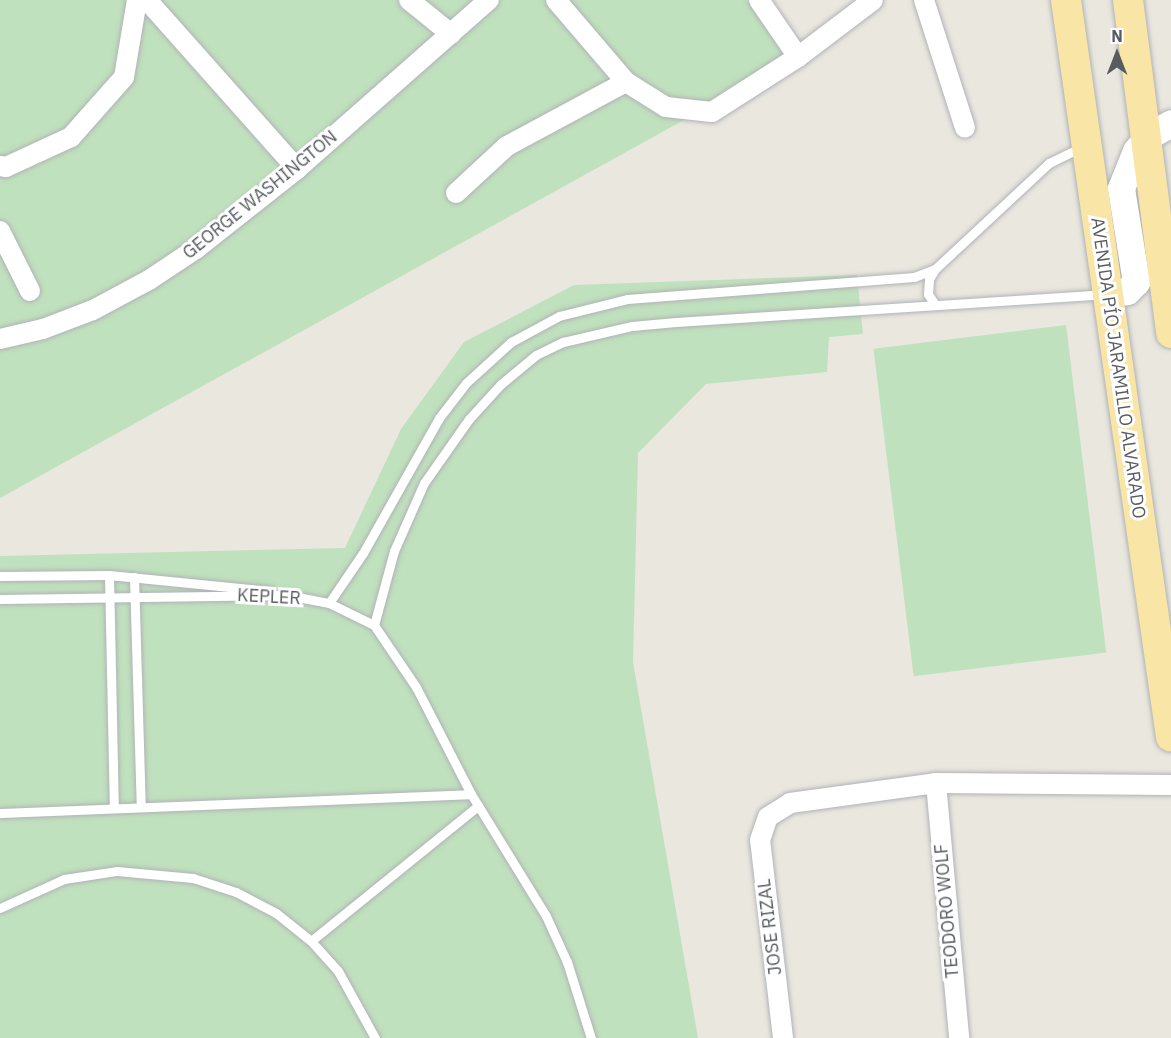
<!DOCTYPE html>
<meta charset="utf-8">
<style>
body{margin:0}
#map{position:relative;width:1171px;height:1038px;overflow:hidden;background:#eae7df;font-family:"IBM Plex Sans",sans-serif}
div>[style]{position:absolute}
.green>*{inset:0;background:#c0e1bd;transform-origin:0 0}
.roads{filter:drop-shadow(0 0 2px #b0b3b7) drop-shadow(0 0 2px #b0b3b7)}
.lane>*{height:9px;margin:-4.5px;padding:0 4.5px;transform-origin:4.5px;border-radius:4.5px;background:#fff}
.street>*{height:20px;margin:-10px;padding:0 10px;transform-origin:10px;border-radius:10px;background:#fff}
.secondary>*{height:27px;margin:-13.5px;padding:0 13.5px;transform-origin:13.5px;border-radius:13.5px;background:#fff}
.primary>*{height:30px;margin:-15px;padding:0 15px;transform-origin:15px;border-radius:15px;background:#f9e5a6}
span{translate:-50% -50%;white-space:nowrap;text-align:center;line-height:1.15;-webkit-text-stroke:6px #fff;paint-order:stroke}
.street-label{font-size:18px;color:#585c60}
.north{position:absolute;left:1087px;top:24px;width:60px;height:60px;-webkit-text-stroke:4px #fff;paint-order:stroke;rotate:0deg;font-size:16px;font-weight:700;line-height:24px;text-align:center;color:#585c60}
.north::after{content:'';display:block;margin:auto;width:21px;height:27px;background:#585c60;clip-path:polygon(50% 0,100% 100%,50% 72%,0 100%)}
</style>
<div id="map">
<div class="green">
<i style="clip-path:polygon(0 0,746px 0,798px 57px,0 498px)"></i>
<i style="clip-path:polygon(857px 275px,863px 334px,829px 337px,827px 372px,706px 384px,638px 453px,633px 662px,698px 1038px,0 1038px,0 556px,345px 548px,401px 429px,464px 342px,574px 285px)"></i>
<i style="left:1066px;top:325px;width:330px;height:194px;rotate:83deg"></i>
</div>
<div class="roads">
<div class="lane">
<i style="left:934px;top:303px;width:11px;rotate:-124deg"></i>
<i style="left:928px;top:294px;width:15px;rotate:-86deg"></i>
<i style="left:929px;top:279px;width:12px;rotate:-59deg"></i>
<i style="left:109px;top:575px;width:233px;rotate:88.8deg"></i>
<i style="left:0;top:576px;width:109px;rotate:-0.5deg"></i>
<i style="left:109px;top:575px;width:162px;rotate:5.7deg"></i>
<i style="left:134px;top:577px;width:230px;rotate:88.3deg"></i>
<i style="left:0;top:599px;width:287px;rotate:-0.8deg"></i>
<i style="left:287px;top:595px;width:43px;rotate:10.8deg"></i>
<i style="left:329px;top:603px;width:50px;rotate:26.1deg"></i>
<i style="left:374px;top:625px;width:75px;rotate:55.9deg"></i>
<i style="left:416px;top:687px;width:120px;rotate:62.8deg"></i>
<i style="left:471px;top:794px;width:143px;rotate:58.4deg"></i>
<i style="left:546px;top:916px;width:51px;rotate:65.5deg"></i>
<i style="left:567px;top:962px;width:80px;rotate:72.5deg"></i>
<i style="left:329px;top:603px;width:60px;rotate:-55.8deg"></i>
<i style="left:363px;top:553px;width:155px;rotate:-60.6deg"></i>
<i style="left:439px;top:418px;width:44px;rotate:-52.4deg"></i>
<i style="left:466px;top:383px;width:61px;rotate:-42.3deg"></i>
<i style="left:511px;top:342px;width:55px;rotate:-28.4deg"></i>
<i style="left:559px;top:316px;width:70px;rotate:-14deg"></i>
<i style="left:627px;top:299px;width:288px;rotate:-4.4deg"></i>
<i style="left:914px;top:277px;width:22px;rotate:-21deg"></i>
<i style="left:935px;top:269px;width:156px;rotate:-42.9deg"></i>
<i style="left:1049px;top:163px;width:37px;rotate:-26deg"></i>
<i style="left:374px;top:625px;width:77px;rotate:-74.9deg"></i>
<i style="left:394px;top:551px;width:74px;rotate:-66.2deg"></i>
<i style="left:424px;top:483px;width:78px;rotate:-54.9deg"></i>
<i style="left:469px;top:419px;width:47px;rotate:-47.6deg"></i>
<i style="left:501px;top:384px;width:45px;rotate:-39.6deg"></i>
<i style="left:536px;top:355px;width:30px;rotate:-26deg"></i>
<i style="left:563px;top:342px;width:71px;rotate:-13.1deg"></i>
<i style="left:632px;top:326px;width:44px;rotate:-5.2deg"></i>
<i style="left:676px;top:322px;width:429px;rotate:-3.7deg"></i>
<i style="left:0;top:813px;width:471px;rotate:-2.3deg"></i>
<i style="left:0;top:908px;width:70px;rotate:-24.4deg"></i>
<i style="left:64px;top:879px;width:54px;rotate:-8.6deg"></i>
<i style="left:117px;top:871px;width:76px;rotate:5.3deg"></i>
<i style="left:193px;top:878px;width:45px;rotate:18deg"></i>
<i style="left:236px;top:892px;width:45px;rotate:27.7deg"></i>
<i style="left:276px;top:913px;width:45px;rotate:38.7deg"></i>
<i style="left:311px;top:941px;width:40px;rotate:48deg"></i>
<i style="left:338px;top:971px;width:77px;rotate:61.1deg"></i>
<i style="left:311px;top:941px;width:215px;rotate:-39deg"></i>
</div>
<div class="street">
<i style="left:147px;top:0;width:226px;rotate:48.4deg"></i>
<i style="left:409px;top:0;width:54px;rotate:39deg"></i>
<i style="left:556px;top:0;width:108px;rotate:49.5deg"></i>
<i style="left:626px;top:82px;width:47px;rotate:32deg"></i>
<i style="left:666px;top:107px;width:46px;rotate:6.2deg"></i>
<i style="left:712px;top:112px;width:102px;rotate:-32.6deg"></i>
<i style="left:759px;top:0;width:69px;rotate:55.6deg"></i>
<i style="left:798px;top:57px;width:94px;rotate:-37.2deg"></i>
<i style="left:924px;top:0;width:134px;rotate:72.2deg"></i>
<i style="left:0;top:166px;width:6px;rotate:9deg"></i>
<i style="left:6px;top:167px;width:72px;rotate:-24.8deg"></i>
<i style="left:71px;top:137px;width:80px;rotate:-48.5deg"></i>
<i style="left:124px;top:77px;width:78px;rotate:-80.4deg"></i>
<i style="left:456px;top:193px;width:69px;rotate:-42.7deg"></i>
<i style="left:507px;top:146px;width:135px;rotate:-28.3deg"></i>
<i style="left:0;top:231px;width:67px;rotate:63.4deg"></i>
<i style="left:0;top:339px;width:44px;rotate:-13.1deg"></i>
<i style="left:43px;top:329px;width:53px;rotate:-20.8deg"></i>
<i style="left:93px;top:310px;width:64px;rotate:-28.2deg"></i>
<i style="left:149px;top:280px;width:58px;rotate:-33.7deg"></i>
<i style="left:197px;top:248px;width:127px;rotate:-38.3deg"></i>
<i style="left:297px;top:169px;width:256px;rotate:-41.4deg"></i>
<i style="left:936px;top:783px;width:256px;rotate:84.8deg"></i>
<i style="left:783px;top:1038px;width:199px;rotate:-96.6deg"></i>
<i style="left:760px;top:840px;width:24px;rotate:-71deg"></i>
<i style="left:768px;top:817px;width:26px;rotate:-32deg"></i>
<i style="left:790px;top:803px;width:147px;rotate:-7.8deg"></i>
<i style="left:936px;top:783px;width:235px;rotate:0.5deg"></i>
</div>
<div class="secondary">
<i style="left:1106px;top:294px;width:21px;rotate:-8deg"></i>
<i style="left:1127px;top:291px;width:13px;rotate:-45deg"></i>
<i style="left:1136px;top:282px;width:95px;rotate:-99.1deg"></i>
<i style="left:1121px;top:188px;width:40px;rotate:-68deg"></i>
<i style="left:1136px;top:151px;width:19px;rotate:-51deg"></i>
<i style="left:1148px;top:136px;width:26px;rotate:-29deg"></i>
</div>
<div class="primary">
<i style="left:1066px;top:0;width:744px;rotate:81.89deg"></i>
<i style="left:1128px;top:0;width:336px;rotate:82.6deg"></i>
</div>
</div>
<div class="street-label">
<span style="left:260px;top:195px;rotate:-39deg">GEORGE WASHINGTON</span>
<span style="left:1118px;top:368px;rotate:82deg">AVENIDA PÍO JARAMILLO ALVARADO</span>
<span style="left:269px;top:597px;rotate:3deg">KEPLER</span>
<span style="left:947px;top:911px;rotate:-95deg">TEODORO WOLF</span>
<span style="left:770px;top:927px;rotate:-97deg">JOSE RIZAL</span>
</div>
<div class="north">N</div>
</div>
